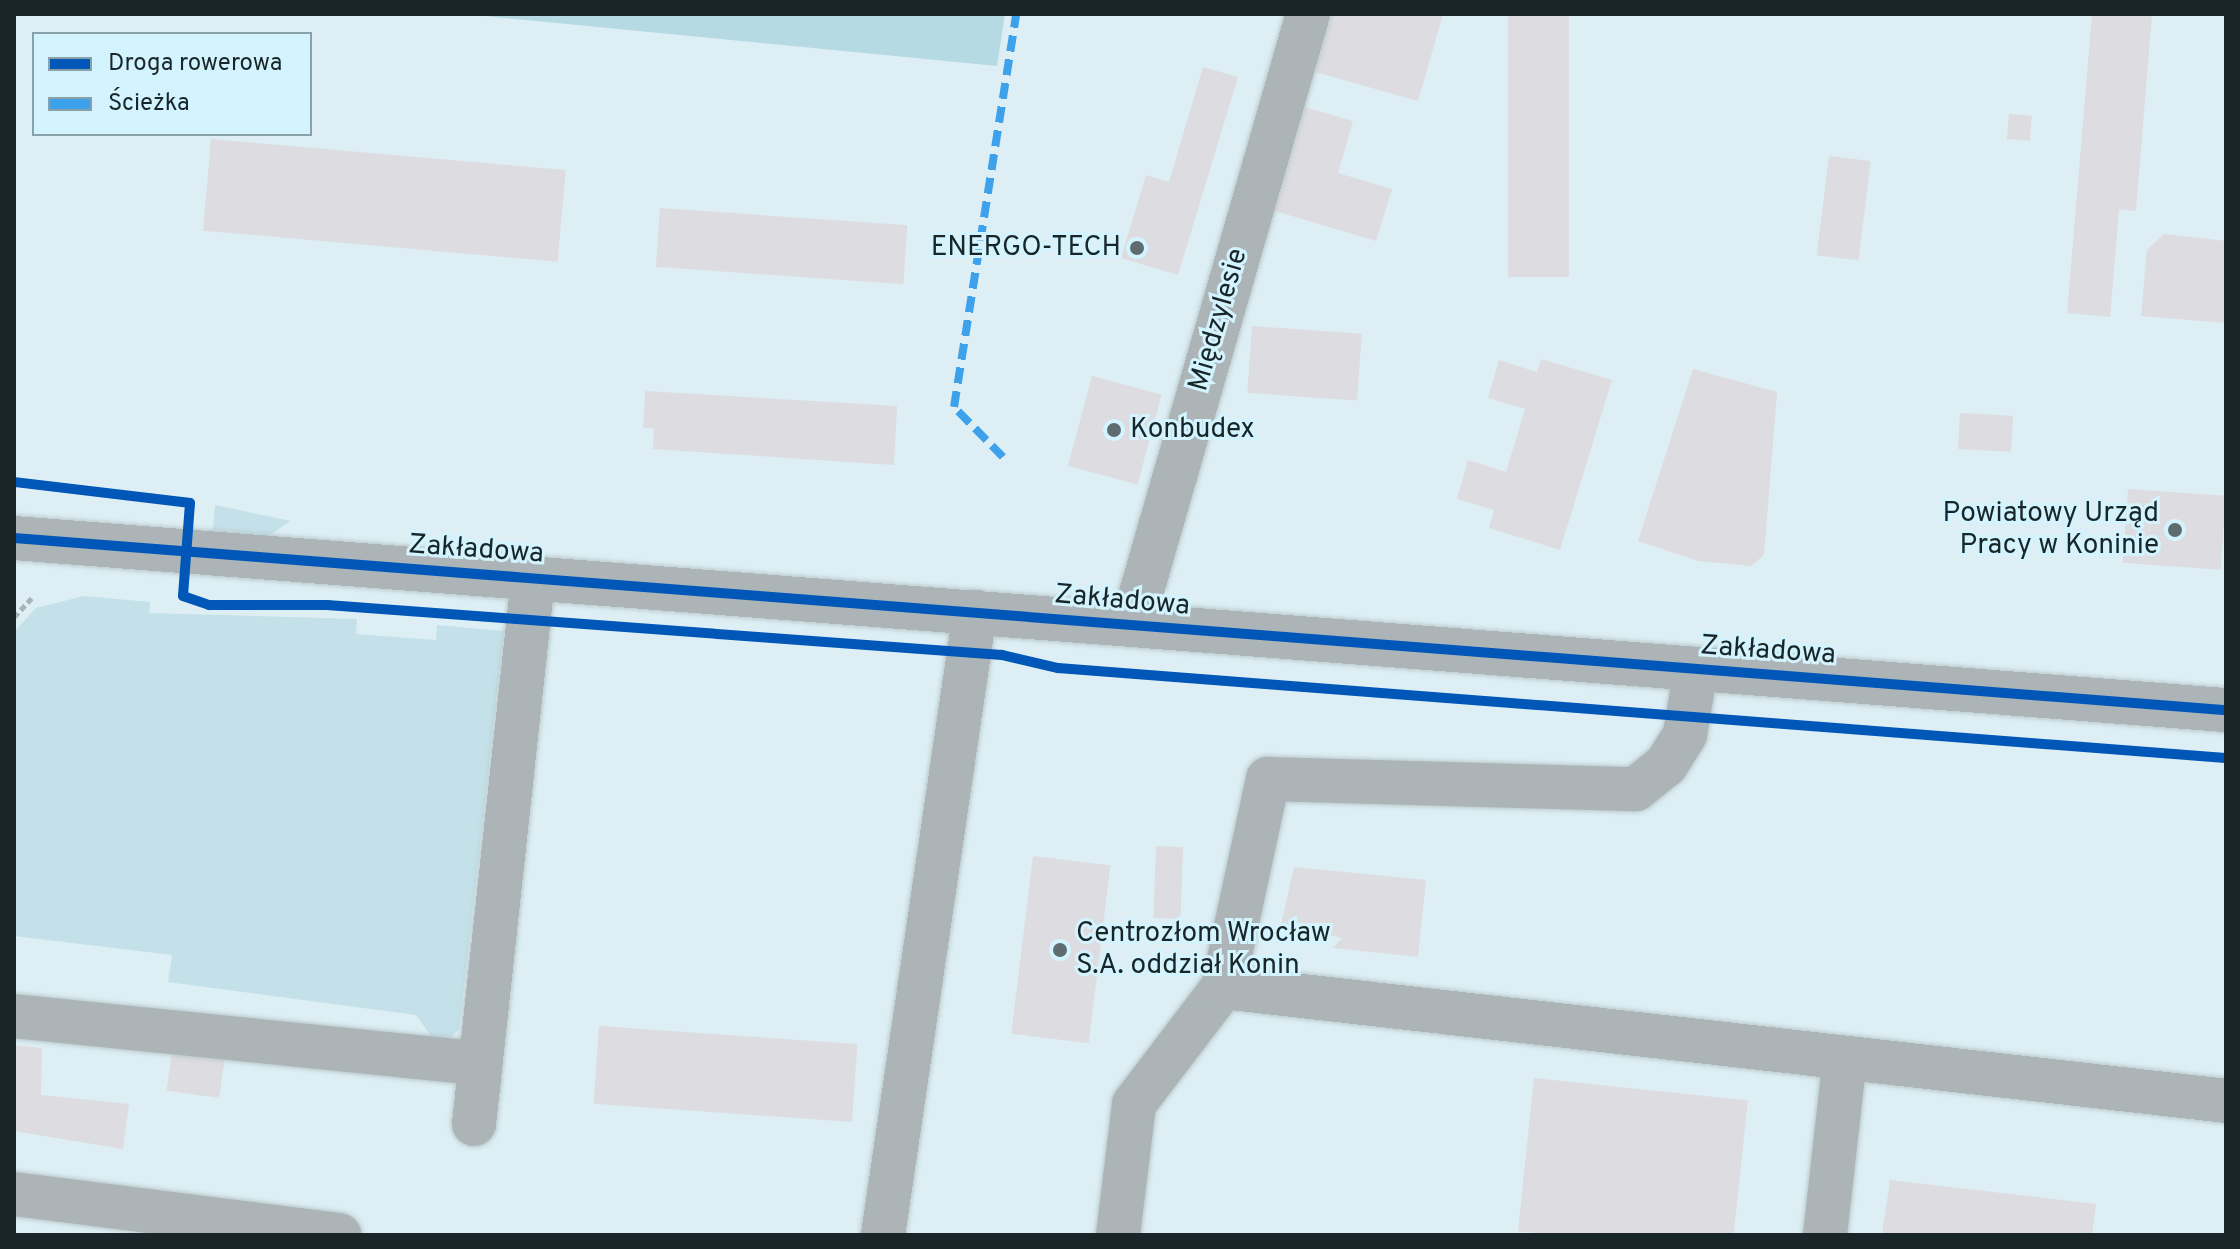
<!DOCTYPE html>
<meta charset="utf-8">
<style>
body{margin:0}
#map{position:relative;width:2240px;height:1249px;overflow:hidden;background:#ddeff4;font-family:Overpass,sans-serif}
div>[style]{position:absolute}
.green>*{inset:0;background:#c4e0e8}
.forest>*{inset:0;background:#b6dae4}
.building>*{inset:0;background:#dddce0;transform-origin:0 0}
.path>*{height:5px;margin-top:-2.5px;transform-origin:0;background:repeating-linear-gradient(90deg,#a8b3b6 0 6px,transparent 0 10px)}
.roads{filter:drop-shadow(0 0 2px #bbcace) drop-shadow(0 0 2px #bbcace)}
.minor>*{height:44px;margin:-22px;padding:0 22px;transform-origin:22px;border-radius:22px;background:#acb4b7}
.quiet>*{height:8px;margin-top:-4px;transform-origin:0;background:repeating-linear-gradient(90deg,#3da2eb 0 16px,transparent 0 24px)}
.cycleway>*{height:10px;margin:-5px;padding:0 5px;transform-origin:5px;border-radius:5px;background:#0057b8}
.dots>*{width:22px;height:22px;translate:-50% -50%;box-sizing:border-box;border:4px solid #d3f4fe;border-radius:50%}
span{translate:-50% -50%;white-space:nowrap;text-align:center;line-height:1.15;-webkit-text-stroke:6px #d3f4fe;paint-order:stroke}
.poi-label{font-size:28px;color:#192629}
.right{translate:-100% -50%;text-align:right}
.left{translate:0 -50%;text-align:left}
.street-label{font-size:28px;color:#192629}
.frame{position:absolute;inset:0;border:16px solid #192629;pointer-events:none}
.legend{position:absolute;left:32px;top:32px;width:280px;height:104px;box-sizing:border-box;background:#d3f4fe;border:2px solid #89a2a9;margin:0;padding:10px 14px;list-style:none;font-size:24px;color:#192629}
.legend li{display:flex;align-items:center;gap:16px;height:40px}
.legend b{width:40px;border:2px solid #89a2a9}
</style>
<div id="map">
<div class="green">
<i style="clip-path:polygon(215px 505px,291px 521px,268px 536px,213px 532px)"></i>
<i style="clip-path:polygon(84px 596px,150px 602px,149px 613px,357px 619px,356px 634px,436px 640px,437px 625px,504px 631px,459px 1029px,450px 1039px,433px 1039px,416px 1015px,168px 982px,172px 955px,14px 936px,14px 632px,36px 608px)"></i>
</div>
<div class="forest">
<i style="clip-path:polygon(465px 14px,1005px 14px,997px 66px)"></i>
</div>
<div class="building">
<i style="clip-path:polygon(1332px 14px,1443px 14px,1418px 101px,1315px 72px)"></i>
<i style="left:1508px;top:14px;width:61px;height:263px"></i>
<i style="clip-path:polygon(2092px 14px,2152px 14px,2136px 211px,2119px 209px,2110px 317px,2067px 313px)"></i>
<i style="clip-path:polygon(1203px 67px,1238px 77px,1178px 275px,1121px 258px,1146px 175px,1169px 182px)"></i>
<i style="clip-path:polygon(1305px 107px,1353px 121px,1338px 173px,1392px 189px,1376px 241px,1275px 211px)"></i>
<i style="left:2009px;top:114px;width:23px;height:25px;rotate:5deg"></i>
<i style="left:211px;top:139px;width:356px;height:92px;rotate:5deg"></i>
<i style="left:1829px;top:156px;width:42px;height:100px;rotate:7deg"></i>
<i style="left:660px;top:208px;width:248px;height:59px;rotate:4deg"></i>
<i style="clip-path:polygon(2164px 234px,2226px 241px,2226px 323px,2141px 316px,2147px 250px)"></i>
<i style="left:1252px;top:326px;width:110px;height:67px;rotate:4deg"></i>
<i style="clip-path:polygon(1541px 359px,1612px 380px,1560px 550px,1489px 528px,1494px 510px,1457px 499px,1468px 460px,1506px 472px,1525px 409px,1488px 398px,1499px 360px,1537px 372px)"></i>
<i style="clip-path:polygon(1693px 369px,1777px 392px,1764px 555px,1751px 566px,1698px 561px,1638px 541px)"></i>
<i style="left:1092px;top:376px;width:72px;height:93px;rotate:15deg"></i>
<i style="clip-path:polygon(645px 391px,897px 406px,894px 465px,653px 449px,654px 428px,643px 428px)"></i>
<i style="left:1960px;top:413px;width:53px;height:36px;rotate:3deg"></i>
<i style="left:2128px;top:489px;width:98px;height:74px;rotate:4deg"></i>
<i style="left:1156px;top:846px;width:27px;height:72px;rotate:2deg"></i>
<i style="left:1033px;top:856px;width:78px;height:179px;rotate:7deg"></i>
<i style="clip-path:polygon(1294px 867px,1426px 880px,1418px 957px,1333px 948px,1342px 938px,1281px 925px)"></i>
<i style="left:599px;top:1026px;width:259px;height:78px;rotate:4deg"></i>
<i style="clip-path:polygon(14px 1045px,42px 1048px,41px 1095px,129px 1104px,123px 1149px,14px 1131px)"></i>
<i style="left:172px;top:1052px;width:53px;height:39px;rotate:8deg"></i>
<i style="left:1534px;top:1078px;width:215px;height:154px;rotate:6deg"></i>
<i style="clip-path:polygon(1890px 1180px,2096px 1204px,2092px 1235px,1882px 1235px)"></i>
</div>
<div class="path">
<i style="left:14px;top:617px;width:26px;rotate:-47deg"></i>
</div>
<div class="roads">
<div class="minor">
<i style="left:14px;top:538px;width:2219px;rotate:4.45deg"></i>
<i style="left:1132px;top:625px;width:636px;rotate:-73.93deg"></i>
<i style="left:1223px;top:987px;width:1009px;rotate:6.48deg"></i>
<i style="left:14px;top:1016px;width:468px;rotate:5.8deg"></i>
<i style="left:474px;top:1124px;width:548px;rotate:-83.82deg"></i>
<i style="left:14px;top:1194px;width:328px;rotate:7.2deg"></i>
<i style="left:883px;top:1235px;width:630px;rotate:-81.6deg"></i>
<i style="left:1118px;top:1235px;width:132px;rotate:-83deg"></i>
<i style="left:1134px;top:1104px;width:147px;rotate:-52.7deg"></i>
<i style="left:1223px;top:987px;width:213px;rotate:-77.8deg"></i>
<i style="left:1268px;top:779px;width:368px;rotate:1.6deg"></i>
<i style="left:1636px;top:789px;width:38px;rotate:-39deg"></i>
<i style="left:1666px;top:765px;width:36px;rotate:-58deg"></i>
<i style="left:1685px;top:734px;width:66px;rotate:-80.4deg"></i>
<i style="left:1825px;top:1235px;width:178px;rotate:-83.6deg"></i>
</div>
</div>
<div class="quiet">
<i style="left:1003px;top:457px;width:70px;rotate:-134.4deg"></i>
<i style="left:954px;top:407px;width:398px;rotate:-81deg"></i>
</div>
<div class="cycleway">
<i style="left:14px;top:482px;width:177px;rotate:6.8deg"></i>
<i style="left:190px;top:503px;width:93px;rotate:94.3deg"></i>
<i style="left:183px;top:596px;width:28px;rotate:19deg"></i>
<i style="left:209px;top:605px;width:118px"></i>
<i style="left:327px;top:605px;width:677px;rotate:4.24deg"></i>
<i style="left:1002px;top:655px;width:57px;rotate:13.1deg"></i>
<i style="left:1058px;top:668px;width:1171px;rotate:4.41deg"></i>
<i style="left:14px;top:538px;width:2219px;rotate:4.45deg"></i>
</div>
<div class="dots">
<i style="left:1137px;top:248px;background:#5e6c70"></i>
<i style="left:1114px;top:430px;background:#5e6c70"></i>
<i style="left:2175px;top:530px;background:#5e6c70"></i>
<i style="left:1060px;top:950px;background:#5e6c70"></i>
</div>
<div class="poi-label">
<span class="right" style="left:1121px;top:248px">ENERGO-TECH</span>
<span class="left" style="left:1130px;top:430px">Konbudex</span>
<span class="right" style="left:2159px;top:530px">Powiatowy Urząd<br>Pracy w Koninie</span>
<span class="left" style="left:1076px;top:950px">Centrozłom Wrocław<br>S.A. oddział Konin</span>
</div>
<div class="street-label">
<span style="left:1219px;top:320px;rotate:-74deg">Międzylesie</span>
<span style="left:476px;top:550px;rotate:4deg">Zakładowa</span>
<span style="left:1122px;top:601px;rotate:5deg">Zakładowa</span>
<span style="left:1768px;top:651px;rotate:4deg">Zakładowa</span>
</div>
<div class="frame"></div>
<ul class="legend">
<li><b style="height:10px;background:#0057b8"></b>Droga rowerowa</li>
<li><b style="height:10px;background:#3da2eb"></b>Ścieżka</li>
</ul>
</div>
